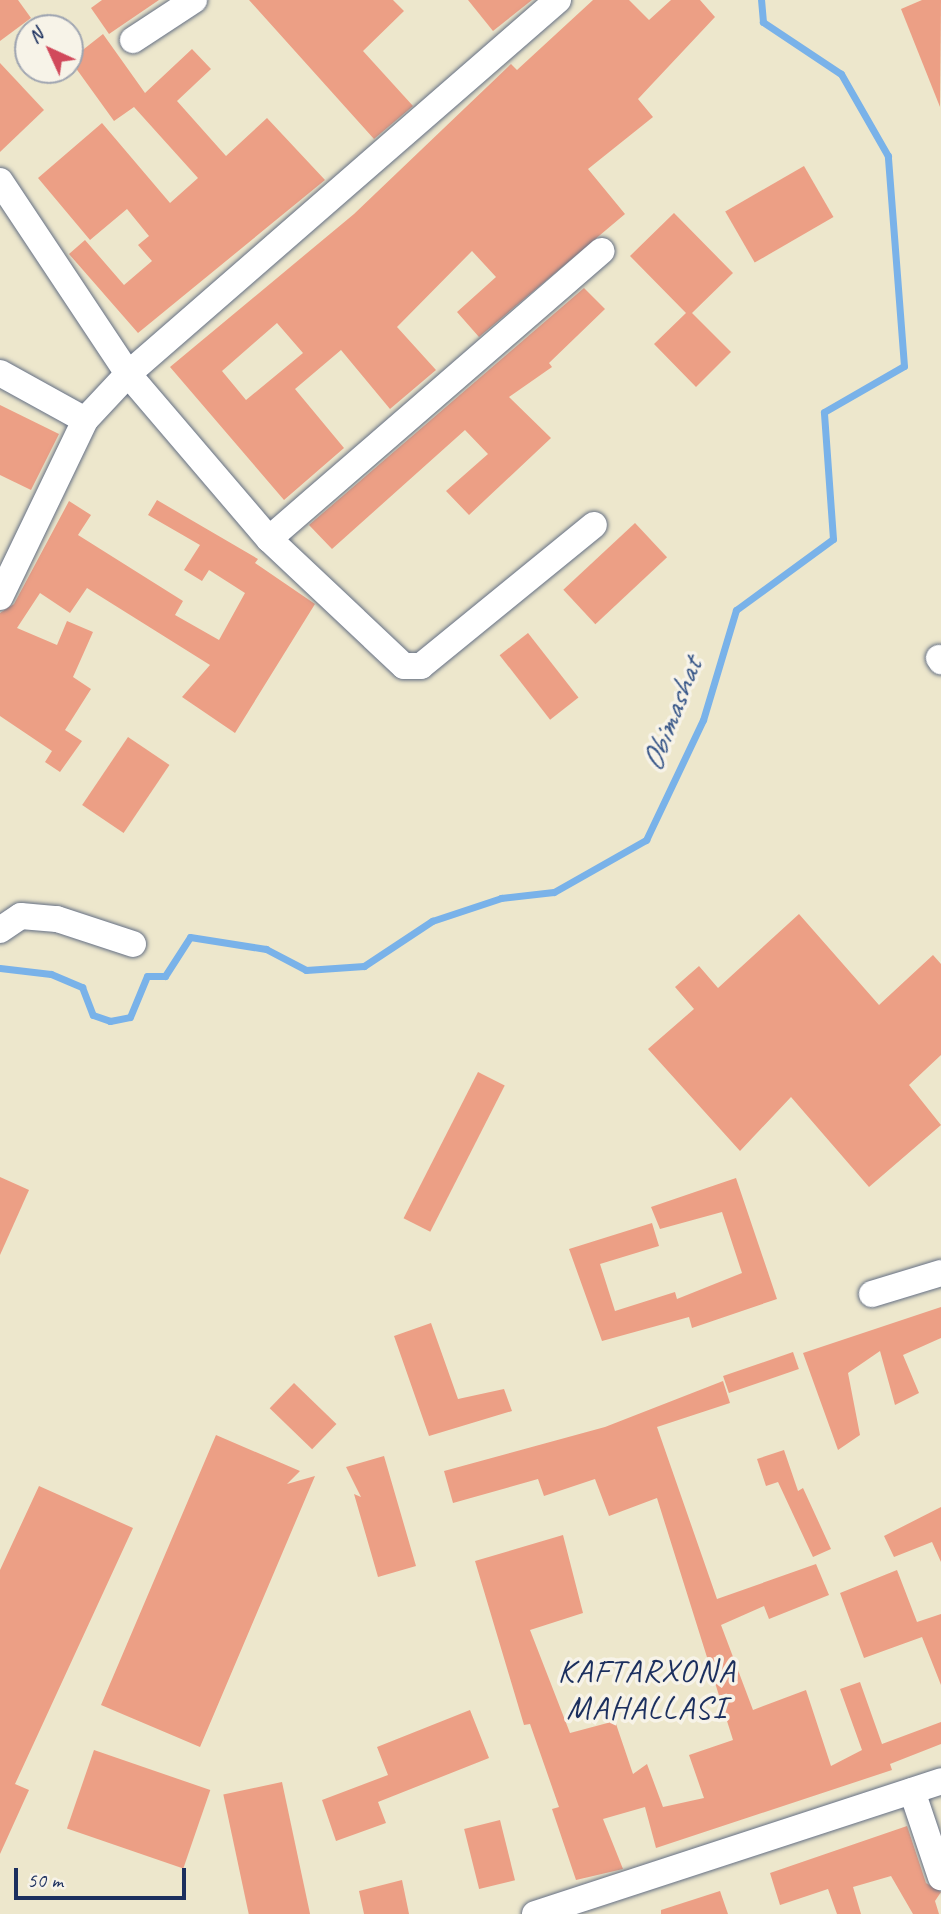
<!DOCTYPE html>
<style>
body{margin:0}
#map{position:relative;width:941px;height:1914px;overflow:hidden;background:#ede7cc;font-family:Caveat,sans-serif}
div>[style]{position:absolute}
.stream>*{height:7px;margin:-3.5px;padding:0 3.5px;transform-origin:3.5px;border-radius:3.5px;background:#79b2e9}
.building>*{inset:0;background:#ec9f85;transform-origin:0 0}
.roads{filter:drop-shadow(0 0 2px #646f84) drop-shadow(0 0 2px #646f84)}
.street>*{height:26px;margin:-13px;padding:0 13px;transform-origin:13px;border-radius:13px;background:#fff}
span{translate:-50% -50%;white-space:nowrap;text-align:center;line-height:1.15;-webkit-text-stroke:7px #f7f3e8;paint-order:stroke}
.water-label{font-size:32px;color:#375688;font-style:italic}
.neighbourhood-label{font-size:32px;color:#1b2f5e;letter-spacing:2px}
.north{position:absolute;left:14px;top:14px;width:70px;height:70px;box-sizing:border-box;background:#f7f3e8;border:2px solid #9fa5b1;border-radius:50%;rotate:315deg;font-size:19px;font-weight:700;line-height:28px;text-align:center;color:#1b2f5e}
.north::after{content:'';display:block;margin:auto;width:24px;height:32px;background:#d1495b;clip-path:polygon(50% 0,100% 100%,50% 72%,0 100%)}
.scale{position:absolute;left:14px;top:1868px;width:172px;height:32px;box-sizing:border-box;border:4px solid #1b2f5e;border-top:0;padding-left:9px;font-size:21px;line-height:24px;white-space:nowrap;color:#1b2f5e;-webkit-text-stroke:5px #f7f3e8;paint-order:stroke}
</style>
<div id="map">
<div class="stream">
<i style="left:0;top:968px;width:51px;rotate:6.7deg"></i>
<i style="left:51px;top:974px;width:34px;rotate:23deg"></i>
<i style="left:82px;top:987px;width:30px;rotate:69deg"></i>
<i style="left:93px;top:1015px;width:18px;rotate:19deg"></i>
<i style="left:110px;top:1021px;width:20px;rotate:-11deg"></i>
<i style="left:130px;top:1017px;width:44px;rotate:-67.5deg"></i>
<i style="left:147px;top:976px;width:18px"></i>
<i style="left:165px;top:976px;width:46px;rotate:-57.3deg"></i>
<i style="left:190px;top:937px;width:77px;rotate:9deg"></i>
<i style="left:266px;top:949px;width:45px;rotate:27.7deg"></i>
<i style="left:306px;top:970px;width:58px;rotate:-3.9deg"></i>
<i style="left:364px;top:966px;width:82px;rotate:-33.5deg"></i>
<i style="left:432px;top:921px;width:73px;rotate:-18.4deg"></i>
<i style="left:501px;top:898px;width:53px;rotate:-6.5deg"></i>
<i style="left:554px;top:892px;width:106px;rotate:-29.5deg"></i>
<i style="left:646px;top:840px;width:133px;rotate:-64.6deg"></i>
<i style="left:703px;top:720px;width:115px;rotate:-73.3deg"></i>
<i style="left:736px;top:610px;width:120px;rotate:-36.2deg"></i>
<i style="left:833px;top:539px;width:127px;rotate:-94.1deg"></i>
<i style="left:824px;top:412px;width:92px;rotate:-29.9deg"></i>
<i style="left:904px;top:366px;width:211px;rotate:-94.4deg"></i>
<i style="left:888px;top:156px;width:95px;rotate:-119.8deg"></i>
<i style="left:841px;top:74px;width:94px;rotate:-146.3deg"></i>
<i style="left:763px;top:22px;width:22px;rotate:-95deg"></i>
</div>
<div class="building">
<i style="clip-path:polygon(0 0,18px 0,31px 18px,0 41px)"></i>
<i style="clip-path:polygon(102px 0,159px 0,109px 34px,91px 8px)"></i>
<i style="clip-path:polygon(249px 0,393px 0,404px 11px,363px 51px,413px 106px,374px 139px)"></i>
<i style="clip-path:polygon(468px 0,532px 0,493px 31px)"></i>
<i style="clip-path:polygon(evenodd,593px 0,629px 0,649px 20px,671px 0,700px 0,715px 17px,638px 99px,653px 117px,588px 169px,625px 214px,479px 337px,457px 312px,496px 277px,472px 251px,397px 327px,436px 370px,390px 409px,341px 350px,295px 389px,344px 448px,284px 500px,170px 367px,354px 214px,511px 64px,517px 70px,593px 0,277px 323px,303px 353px,246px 400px,222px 371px,277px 323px)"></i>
<i style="clip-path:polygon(922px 0,941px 0,940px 107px,901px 9px)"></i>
<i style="clip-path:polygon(103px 34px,145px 93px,192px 49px,211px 69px,177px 101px,226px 156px,267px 118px,325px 180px,138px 333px,69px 254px,85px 240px,124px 285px,152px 261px,138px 245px,149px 236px,127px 209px,90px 240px,38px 178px,102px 123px,170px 203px,198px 178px,134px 107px,114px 121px,70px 60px)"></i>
<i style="clip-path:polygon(0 63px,44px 110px,0 152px)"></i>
<i style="left:804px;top:166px;width:59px;height:91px;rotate:60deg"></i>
<i style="clip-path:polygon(674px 213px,733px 273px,692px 313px,731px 352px,696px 387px,654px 344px,686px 313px,630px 256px)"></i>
<i style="clip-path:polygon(584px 288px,605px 309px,549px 363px,552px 367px,509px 397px,551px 438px,469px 515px,446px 491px,488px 454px,465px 430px,332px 549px,309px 525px)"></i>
<i style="clip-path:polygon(0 405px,59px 434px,31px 490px,0 475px)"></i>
<i style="clip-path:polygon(157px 500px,258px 559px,255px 563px,315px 604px,235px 733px,182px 697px,210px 665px,87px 588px,70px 613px,40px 593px,17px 628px,57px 645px,67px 621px,93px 632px,73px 677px,91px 689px,65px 730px,82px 741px,60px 772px,45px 762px,52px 751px,0 716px,0 613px,14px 604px,69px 501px,91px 515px,78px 535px,183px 601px,175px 615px,219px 640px,245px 593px,209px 570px,202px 581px,184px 570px,200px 545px,148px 515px)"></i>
<i style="left:635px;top:523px;width:47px;height:98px;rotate:47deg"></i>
<i style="left:528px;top:633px;width:82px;height:36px;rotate:52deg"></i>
<i style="left:128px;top:737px;width:50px;height:82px;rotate:34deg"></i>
<i style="clip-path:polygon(799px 914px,879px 1005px,933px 955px,941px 964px,941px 1055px,909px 1085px,941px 1125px,869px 1187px,791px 1097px,740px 1151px,648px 1049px,694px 1009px,675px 987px,699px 966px,718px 988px)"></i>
<i style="left:478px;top:1072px;width:30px;height:164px;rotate:27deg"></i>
<i style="clip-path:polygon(0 1177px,29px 1190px,0 1255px)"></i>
<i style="clip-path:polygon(736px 1178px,777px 1299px,692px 1328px,689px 1317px,602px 1341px,569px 1249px,652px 1223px,659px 1246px,600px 1264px,615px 1311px,675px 1292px,677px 1299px,742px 1273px,722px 1212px,660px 1229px,651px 1207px)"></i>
<i style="clip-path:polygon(941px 1307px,941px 1338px,903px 1355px,919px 1393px,895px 1405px,880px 1351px,848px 1373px,860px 1435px,838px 1450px,803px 1353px)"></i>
<i style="clip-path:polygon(431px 1323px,458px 1399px,504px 1389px,512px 1411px,429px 1436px,394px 1336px)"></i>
<i style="left:793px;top:1352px;width:18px;height:74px;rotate:71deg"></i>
<i style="clip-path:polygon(723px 1381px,730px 1403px,657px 1427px,717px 1599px,816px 1564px,829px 1595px,769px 1619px,764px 1606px,721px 1625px,753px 1710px,806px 1690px,831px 1766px,862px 1750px,840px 1689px,860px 1682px,882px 1744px,941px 1722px,941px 1744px,890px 1764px,892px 1770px,656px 1848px,645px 1807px,603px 1819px,623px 1869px,576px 1880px,552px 1809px,559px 1807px,530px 1724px,524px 1725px,475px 1561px,563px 1535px,583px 1613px,530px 1630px,570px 1733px,615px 1721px,633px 1774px,647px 1764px,663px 1807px,704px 1798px,689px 1755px,733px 1740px,657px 1498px,609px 1516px,595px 1479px,544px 1496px,538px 1479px,453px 1503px,444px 1471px,605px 1427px)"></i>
<i style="left:294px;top:1383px;width:59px;height:35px;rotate:44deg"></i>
<i style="clip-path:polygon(216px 1435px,300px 1471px,287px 1484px,315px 1476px,200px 1747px,101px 1705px)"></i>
<i style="clip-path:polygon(784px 1450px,798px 1491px,803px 1488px,831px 1549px,813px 1557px,778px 1482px,766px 1486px,757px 1459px)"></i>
<i style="clip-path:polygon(384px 1456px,416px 1566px,378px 1577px,354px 1494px,361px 1497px,346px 1467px)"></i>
<i style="clip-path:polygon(39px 1486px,133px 1528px,15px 1784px,29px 1790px,0 1854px,0 1570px)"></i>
<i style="clip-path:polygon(941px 1507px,941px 1562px,932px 1542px,894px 1557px,884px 1536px)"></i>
<i style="clip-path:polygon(897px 1570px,917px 1622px,941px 1614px,941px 1685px,922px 1637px,864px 1658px,840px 1593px)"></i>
<i style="clip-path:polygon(470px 1710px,489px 1758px,378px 1802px,386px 1823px,336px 1841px,322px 1800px,388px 1775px,377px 1747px)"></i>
<i style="left:94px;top:1750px;width:123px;height:83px;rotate:19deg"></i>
<i style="left:282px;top:1782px;width:135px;height:60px;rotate:78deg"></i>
<i style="left:500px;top:1820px;width:62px;height:37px;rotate:76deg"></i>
<i style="clip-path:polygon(907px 1826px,926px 1883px,941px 1892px,935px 1901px,939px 1914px,913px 1914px,891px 1876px,853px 1887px,861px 1914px,837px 1914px,828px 1889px,780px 1905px,770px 1873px)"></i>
<i style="clip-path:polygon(402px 1880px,409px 1914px,364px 1914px,359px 1891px)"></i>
<i style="clip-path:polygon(720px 1891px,728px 1914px,661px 1914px,661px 1910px)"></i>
</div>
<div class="roads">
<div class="street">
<i style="left:133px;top:40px;width:73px;rotate:-33.3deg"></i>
<i style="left:0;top:181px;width:232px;rotate:56.4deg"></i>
<i style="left:128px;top:374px;width:217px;rotate:49.5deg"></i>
<i style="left:269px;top:539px;width:185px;rotate:43.3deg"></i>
<i style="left:404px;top:666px;width:17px"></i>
<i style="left:421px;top:666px;width:223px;rotate:-39.2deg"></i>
<i style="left:0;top:373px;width:97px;rotate:28.9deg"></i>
<i style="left:269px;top:539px;width:440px;rotate:-40.9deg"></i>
<i style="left:0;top:597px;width:196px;rotate:-64.3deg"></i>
<i style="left:85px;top:420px;width:63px;rotate:-46.9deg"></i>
<i style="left:128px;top:374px;width:570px;rotate:-41.02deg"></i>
<i style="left:939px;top:658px;width:4px;rotate:56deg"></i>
<i style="left:0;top:930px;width:25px;rotate:-34deg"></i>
<i style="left:21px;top:916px;width:36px;rotate:5deg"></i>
<i style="left:57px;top:919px;width:80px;rotate:18.2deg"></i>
<i style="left:872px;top:1294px;width:72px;rotate:-16.9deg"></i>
<i style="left:912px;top:1791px;width:91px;rotate:71.4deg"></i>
<i style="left:535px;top:1914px;width:427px;rotate:-18.1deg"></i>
</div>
</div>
<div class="water-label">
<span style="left:672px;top:715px;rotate:-69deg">Obimashat</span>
</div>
<div class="neighbourhood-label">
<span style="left:647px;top:1690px">KAFTARXONA<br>MAHALLASI</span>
</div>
<div class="north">N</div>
<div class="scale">50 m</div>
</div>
